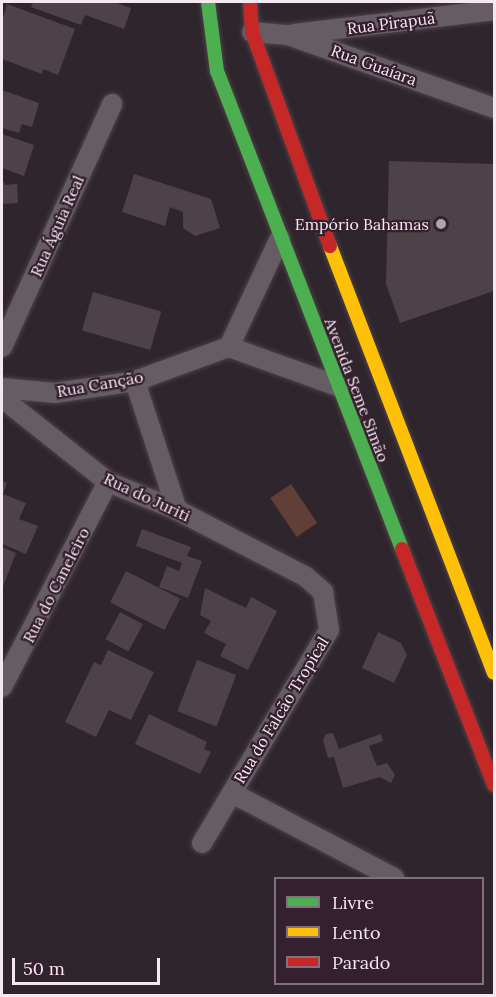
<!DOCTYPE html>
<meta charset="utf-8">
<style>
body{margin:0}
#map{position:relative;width:496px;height:997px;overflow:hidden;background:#2f252c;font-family:Lora,serif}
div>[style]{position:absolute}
.green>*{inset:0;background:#5f3f36;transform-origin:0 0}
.building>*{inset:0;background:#4d4247;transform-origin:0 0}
.roads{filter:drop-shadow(0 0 2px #4c4248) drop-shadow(0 0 2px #4c4248)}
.street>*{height:20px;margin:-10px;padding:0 10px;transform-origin:10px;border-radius:10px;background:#665c63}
.fast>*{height:14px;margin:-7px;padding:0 7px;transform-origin:7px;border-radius:7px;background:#4caf50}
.slow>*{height:14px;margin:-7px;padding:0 7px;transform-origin:7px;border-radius:7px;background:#ffc107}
.jam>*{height:14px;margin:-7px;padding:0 7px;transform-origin:7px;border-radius:7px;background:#c62828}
.dots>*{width:16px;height:16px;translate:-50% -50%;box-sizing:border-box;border:3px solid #34202e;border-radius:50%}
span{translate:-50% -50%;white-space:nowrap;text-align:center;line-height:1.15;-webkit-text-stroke:4.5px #34202e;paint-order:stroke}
.street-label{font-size:16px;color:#f6e8f1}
.poi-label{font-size:16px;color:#f6e8f1}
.right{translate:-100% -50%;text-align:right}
.frame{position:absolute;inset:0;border:3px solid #f6e8f1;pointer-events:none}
.legend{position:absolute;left:274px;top:877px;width:210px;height:108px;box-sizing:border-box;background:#34202e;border:2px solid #82707c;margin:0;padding:8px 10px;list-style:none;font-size:18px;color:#f6e8f1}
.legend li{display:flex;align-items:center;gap:12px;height:30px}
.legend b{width:30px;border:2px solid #82707c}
.scale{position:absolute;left:12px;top:958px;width:148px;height:27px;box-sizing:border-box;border:3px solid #f6e8f1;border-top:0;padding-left:8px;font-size:18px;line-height:21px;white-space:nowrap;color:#f6e8f1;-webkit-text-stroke:4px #34202e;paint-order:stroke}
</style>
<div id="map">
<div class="green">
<i style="left:291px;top:484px;width:47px;height:25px;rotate:56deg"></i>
</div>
<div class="building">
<i style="clip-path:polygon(33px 2px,114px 2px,131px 8px,124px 29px,85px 15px,81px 25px,31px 7px)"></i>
<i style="clip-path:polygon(7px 4px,75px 29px,58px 75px,43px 69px,42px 74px,2px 59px,2px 21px)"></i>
<i style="clip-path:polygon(2px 90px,39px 103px,32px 127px,22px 124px,19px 133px,2px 128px)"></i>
<i style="clip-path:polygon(2px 134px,34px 145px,24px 176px,2px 168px)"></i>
<i style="clip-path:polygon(389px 161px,494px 164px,494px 291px,400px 323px,386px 284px)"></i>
<i style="clip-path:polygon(134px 174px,211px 199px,220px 228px,195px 236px,183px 228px,183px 212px,170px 207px,165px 226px,122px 212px)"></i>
<i style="clip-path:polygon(2px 177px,5px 185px,17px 184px,18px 203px,2px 204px)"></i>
<i style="left:93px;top:292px;width:71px;height:40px;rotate:16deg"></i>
<i style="clip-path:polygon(2px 480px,7px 483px,3px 494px,26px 503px,19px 519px,38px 526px,26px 554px,2px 544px)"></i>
<i style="clip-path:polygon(142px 529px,191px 547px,187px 556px,202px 561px,188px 598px,159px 587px,167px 566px,179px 571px,182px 563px,136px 546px)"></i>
<i style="clip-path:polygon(2px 547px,16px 553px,2px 589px)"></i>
<i style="left:126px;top:571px;width:61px;height:35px;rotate:27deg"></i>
<i style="clip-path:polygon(205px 588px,246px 608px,251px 597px,277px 611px,248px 670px,220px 656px,226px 644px,204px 633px,211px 621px,200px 615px)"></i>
<i style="left:120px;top:612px;width:26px;height:31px;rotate:28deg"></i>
<i style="clip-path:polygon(378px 632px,401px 643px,407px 655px,394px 683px,362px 668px)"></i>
<i style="clip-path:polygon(108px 650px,154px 672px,131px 720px,109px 710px,96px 737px,65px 722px,94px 662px,101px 665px)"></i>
<i style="left:197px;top:660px;width:42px;height:55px;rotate:21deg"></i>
<i style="clip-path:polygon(149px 714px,207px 742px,204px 749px,211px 752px,200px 774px,135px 744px)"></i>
<i style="clip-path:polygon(333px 733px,339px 749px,381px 734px,383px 741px,369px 746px,377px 766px,387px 763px,395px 775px,391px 783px,380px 777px,343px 788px,334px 757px,328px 758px,323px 740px,326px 734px)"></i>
</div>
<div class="roads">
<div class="street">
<i style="left:252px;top:32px;width:36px;rotate:5deg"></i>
<i style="left:288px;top:35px;width:219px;rotate:19.5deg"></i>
<i style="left:294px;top:34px;width:201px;rotate:-6.8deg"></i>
<i style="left:2px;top:347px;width:267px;rotate:-65.6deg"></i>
<i style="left:229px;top:347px;width:120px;rotate:-64.9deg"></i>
<i style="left:135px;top:381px;width:136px;rotate:72deg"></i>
<i style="left:2px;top:388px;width:53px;rotate:5.4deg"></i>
<i style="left:55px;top:393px;width:81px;rotate:-8.5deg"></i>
<i style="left:135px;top:381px;width:100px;rotate:-19.9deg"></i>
<i style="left:229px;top:347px;width:116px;rotate:19.7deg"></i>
<i style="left:2px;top:398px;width:135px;rotate:38.4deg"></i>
<i style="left:108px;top:482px;width:74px;rotate:22.1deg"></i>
<i style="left:177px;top:510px;width:145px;rotate:27.4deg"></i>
<i style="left:306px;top:577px;width:23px;rotate:41deg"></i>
<i style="left:323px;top:592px;width:38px;rotate:81deg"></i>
<i style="left:329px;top:630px;width:248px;rotate:120.8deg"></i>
<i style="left:2px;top:687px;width:231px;rotate:-62.7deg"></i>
<i style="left:232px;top:793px;width:183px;rotate:27.7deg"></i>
</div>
<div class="fast">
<i style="left:208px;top:2px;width:70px;rotate:82.6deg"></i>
<i style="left:217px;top:71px;width:513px;rotate:68.84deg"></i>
</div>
<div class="slow">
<i style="left:330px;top:246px;width:457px;rotate:69deg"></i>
</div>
<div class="jam">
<i style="left:250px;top:2px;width:30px;rotate:86deg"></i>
<i style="left:252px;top:32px;width:228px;rotate:70deg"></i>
<i style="left:402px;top:549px;width:253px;rotate:68.7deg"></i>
</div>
</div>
<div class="dots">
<i style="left:441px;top:224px;background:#b0a4ac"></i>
</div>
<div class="street-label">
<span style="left:391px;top:23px;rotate:-7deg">Rua Pirapuã</span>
<span style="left:374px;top:65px;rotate:20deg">Rua Guaíara</span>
<span style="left:57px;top:226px;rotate:-66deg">Rua Águia Real</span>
<span style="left:100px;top:384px;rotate:-10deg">Rua Canção</span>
<span style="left:357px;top:390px;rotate:69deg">Avenida Seme Simão</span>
<span style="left:147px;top:497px;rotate:25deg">Rua do Juriti</span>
<span style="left:56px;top:585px;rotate:-63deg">Rua do Caneleiro</span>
<span style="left:281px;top:710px;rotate:-59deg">Rua do Falcão Tropical</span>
</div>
<div class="poi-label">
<span class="right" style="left:429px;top:224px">Empório Bahamas</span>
</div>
<div class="frame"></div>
<ul class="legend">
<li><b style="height:8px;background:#4caf50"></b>Livre</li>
<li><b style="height:8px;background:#ffc107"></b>Lento</li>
<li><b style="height:8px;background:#c62828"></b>Parado</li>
</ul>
<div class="scale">50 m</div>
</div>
